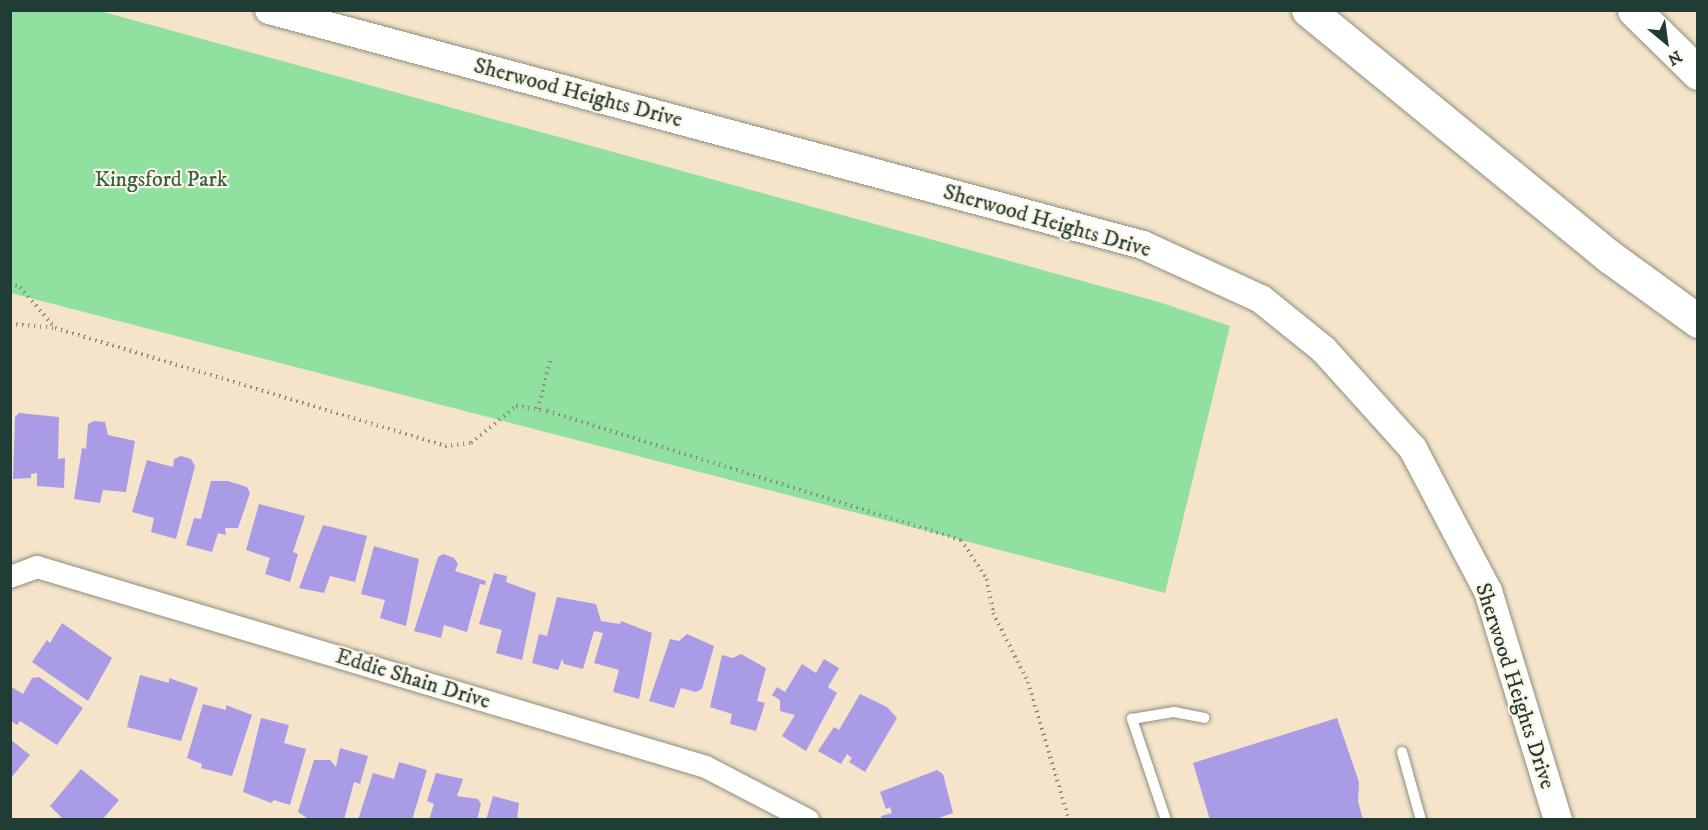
<!DOCTYPE html>
<style>
body{margin:0}
#map{position:relative;width:1708px;height:830px;overflow:hidden;background:#f5e4ca;font-family:"IM FELL DW Pica",serif}
div>[style]{position:absolute}
.green>*{inset:0;background:#90e09f}
.building>*{inset:0;background:#a99be6}
.path>*{height:4px;margin-top:-2px;transform-origin:0;background:repeating-linear-gradient(90deg,#8a907f 0 1.5px,transparent 0 6px)}
.roads{filter:drop-shadow(0 0 2px #8a907f) drop-shadow(0 0 2px #8a907f)}
.service>*{height:10px;margin:-5px;padding:0 5px;transform-origin:5px;border-radius:5px;background:#fff}
.minor>*{height:22px;margin:-11px;padding:0 11px;transform-origin:11px;border-radius:11px;background:#fff}
.tertiary>*{height:28px;margin:-14px;padding:0 14px;transform-origin:14px;border-radius:14px;background:#fff}
.motorway>*{height:33px;margin:-16.5px;padding:0 16.5px;transform-origin:16.5px;border-radius:16.5px;background:#fff}
span{translate:-50% -50%;white-space:nowrap;text-align:center;line-height:1.15;-webkit-text-stroke:4.5px #fcf5e5;paint-order:stroke}
.street-label{font-size:22px;color:#1f3d34}
.park-label{font-size:22px;color:#365e49}
.frame{position:absolute;inset:0;border:12px solid #1f3d34;pointer-events:none}
.north{position:absolute;left:1636px;top:12px;width:60px;height:60px;-webkit-text-stroke:4px #fcf5e5;paint-order:stroke;rotate:151deg;font-size:16px;font-weight:700;line-height:24px;text-align:center;color:#1f3d34}
.north::after{content:'';display:block;margin:auto;width:21px;height:27px;background:#1f3d34;clip-path:polygon(50% 0,100% 100%,50% 72%,0 100%)}
</style>
<div id="map">
<div class="green">
<i style="clip-path:polygon(10px 11px,100px 11px,1159px 302px,1230px 326px,1165px 593px,11px 293px)"></i>
</div>
<div class="building">
<i style="clip-path:polygon(19px 413px,59px 417px,58px 459px,65px 458px,64px 488px,37px 486px,37px 473px,31px 474px,31px 478px,13px 479px,15px 417px)"></i>
<i style="clip-path:polygon(94px 421px,105px 422px,108px 435px,135px 441px,126px 492px,103px 490px,100px 503px,74px 499px,82px 448px,86px 449px,88px 424px)"></i>
<i style="clip-path:polygon(181px 456px,191px 459px,195px 466px,176px 539px,151px 532px,154px 518px,132px 512px,147px 460px,173px 467px,174px 459px)"></i>
<i style="clip-path:polygon(211px 481px,228px 481px,247px 487px,250px 493px,238px 528px,225px 528px,226px 535px,218px 533px,212px 552px,186px 545px,194px 518px,201px 519px)"></i>
<i style="clip-path:polygon(259px 504px,305px 516px,293px 552px,298px 554px,290px 582px,265px 574px,270px 558px,246px 550px)"></i>
<i style="clip-path:polygon(323px 525px,367px 536px,355px 582px,330px 576px,324px 593px,299px 588px)"></i>
<i style="clip-path:polygon(374px 546px,419px 559px,406px 626px,380px 618px,385px 600px,361px 594px)"></i>
<i style="clip-path:polygon(443px 554px,454px 558px,458px 564px,455px 571px,486px 581px,485px 585px,480px 584px,467px 632px,444px 625px,441px 638px,414px 631px,438px 557px)"></i>
<i style="clip-path:polygon(494px 573px,507px 576px,506px 582px,536px 593px,522px 660px,496px 653px,502px 630px,479px 624px)"></i>
<i style="clip-path:polygon(557px 597px,596px 604px,601px 621px,620px 624px,621px 621px,652px 633px,639px 699px,613px 692px,619px 670px,594px 663px,603px 633px,594px 631px,583px 669px,564px 664px,562px 659px,558px 670px,532px 663px,539px 634px,547px 636px)"></i>
<i style="clip-path:polygon(62px 623px,112px 658px,88px 701px,32px 662px,47px 640px,50px 643px)"></i>
<i style="clip-path:polygon(687px 634px,714px 646px,702px 689px,696px 692px,681px 688px,674px 708px,649px 701px,670px 639px,679px 641px)"></i>
<i style="clip-path:polygon(741px 654px,766px 668px,757px 701px,765px 703px,756px 731px,730px 724px,732px 714px,710px 707px,722px 655px,733px 658px)"></i>
<i style="clip-path:polygon(824px 659px,839px 668px,828px 687px,837px 693px,806px 751px,782px 736px,795px 715px,780px 711px,780px 700px,772px 695px,777px 687px,785px 692px,802px 664px,816px 673px)"></i>
<i style="clip-path:polygon(140px 675px,169px 683px,169px 678px,198px 688px,181px 741px,127px 727px)"></i>
<i style="clip-path:polygon(39px 677px,83px 708px,57px 745px,20px 721px,17px 725px,10px 720px,10px 686px,23px 694px,32px 678px)"></i>
<i style="clip-path:polygon(860px 694px,887px 707px,897px 718px,865px 772px,849px 762px,852px 758px,847px 754px,841px 764px,818px 751px,834px 727px,839px 730px)"></i>
<i style="clip-path:polygon(203px 704px,226px 710px,226px 705px,252px 715px,232px 776px,201px 768px,202px 764px,187px 758px)"></i>
<i style="clip-path:polygon(261px 718px,289px 725px,284px 743px,306px 749px,290px 805px,274px 800px,271px 803px,243px 792px)"></i>
<i style="clip-path:polygon(1337px 718px,1359px 782px,1358px 801px,1363px 820px,1210px 820px,1193px 763px)"></i>
<i style="clip-path:polygon(10px 739px,30px 755px,10px 779px)"></i>
<i style="clip-path:polygon(340px 748px,368px 756px,360px 784px,354px 782px,344px 820px,310px 820px,298px 812px,314px 760px,330px 760px,336px 767px)"></i>
<i style="clip-path:polygon(399px 762px,427px 770px,412px 820px,358px 820px,373px 773px,394px 779px)"></i>
<i style="clip-path:polygon(81px 769px,119px 800px,102px 820px,64px 820px,50px 806px)"></i>
<i style="clip-path:polygon(937px 770px,943px 774px,953px 813px,933px 820px,882px 820px,881px 816px,892px 813px,890px 807px,886px 809px,880px 792px)"></i>
<i style="clip-path:polygon(436px 773px,463px 779px,457px 796px,478px 799px,481px 804px,477px 820px,429px 820px,434px 804px,427px 801px)"></i>
<i style="clip-path:polygon(493px 796px,519px 803px,517px 817px,523px 820px,486px 820px)"></i>
</div>
<div class="path">
<i style="left:10px;top:283px;width:11px;rotate:22deg"></i>
<i style="left:20px;top:287px;width:54px;rotate:49.5deg"></i>
<i style="left:10px;top:324px;width:45px;rotate:5.1deg"></i>
<i style="left:55px;top:328px;width:407px;rotate:16.8deg"></i>
<i style="left:445px;top:446px;width:26px;rotate:-7deg"></i>
<i style="left:471px;top:443px;width:58px;rotate:-39.4deg"></i>
<i style="left:516px;top:406px;width:31px;rotate:9deg"></i>
<i style="left:547px;top:411px;width:434px;rotate:17.3deg"></i>
<i style="left:961px;top:540px;width:47px;rotate:56.3deg"></i>
<i style="left:987px;top:579px;width:35px;rotate:80deg"></i>
<i style="left:993px;top:613px;width:77px;rotate:63.1deg"></i>
<i style="left:1028px;top:682px;width:144px;rotate:73.5deg"></i>
<i style="left:538px;top:409px;width:54px;rotate:-76deg"></i>
</div>
<div class="roads">
<div class="service">
<i style="left:1402px;top:752px;width:71px;rotate:74.4deg"></i>
<i style="left:1166px;top:820px;width:107px;rotate:-108.6deg"></i>
<i style="left:1132px;top:719px;width:43px;rotate:-9.5deg"></i>
<i style="left:1174px;top:712px;width:31px;rotate:11deg"></i>
</div>
<div class="minor">
<i style="left:10px;top:577px;width:29px;rotate:-20deg"></i>
<i style="left:37px;top:567px;width:698px;rotate:16.64deg"></i>
<i style="left:706px;top:767px;width:115px;rotate:27.5deg"></i>
</div>
<div class="tertiary">
<i style="left:269px;top:10px;width:905px;rotate:15.05deg"></i>
<i style="left:1143px;top:245px;width:130px;rotate:24.6deg"></i>
<i style="left:1261px;top:299px;width:81px;rotate:39deg"></i>
<i style="left:1324px;top:350px;width:133px;rotate:48deg"></i>
<i style="left:1413px;top:449px;width:161px;rotate:62.2deg"></i>
<i style="left:1488px;top:591px;width:239px;rotate:73deg"></i>
</div>
<div class="motorway">
<i style="left:1308px;top:10px;width:390px;rotate:39.3deg"></i>
<i style="left:1610px;top:257px;width:109px;rotate:36deg"></i>
<i style="left:1634px;top:10px;width:90px;rotate:44.5deg"></i>
</div>
</div>
<div class="street-label">
<span style="left:578px;top:93px;rotate:15deg">Sherwood Heights Drive</span>
<span style="left:1047px;top:221px;rotate:16deg">Sherwood Heights Drive</span>
<span style="left:413px;top:679px;rotate:17deg">Eddie Shain Drive</span>
<span style="left:1515px;top:686px;rotate:72deg">Sherwood Heights Drive</span>
</div>
<div class="park-label">
<span style="left:161px;top:180px">Kingsford Park</span>
</div>
<div class="frame"></div>
<div class="north">N</div>
</div>
